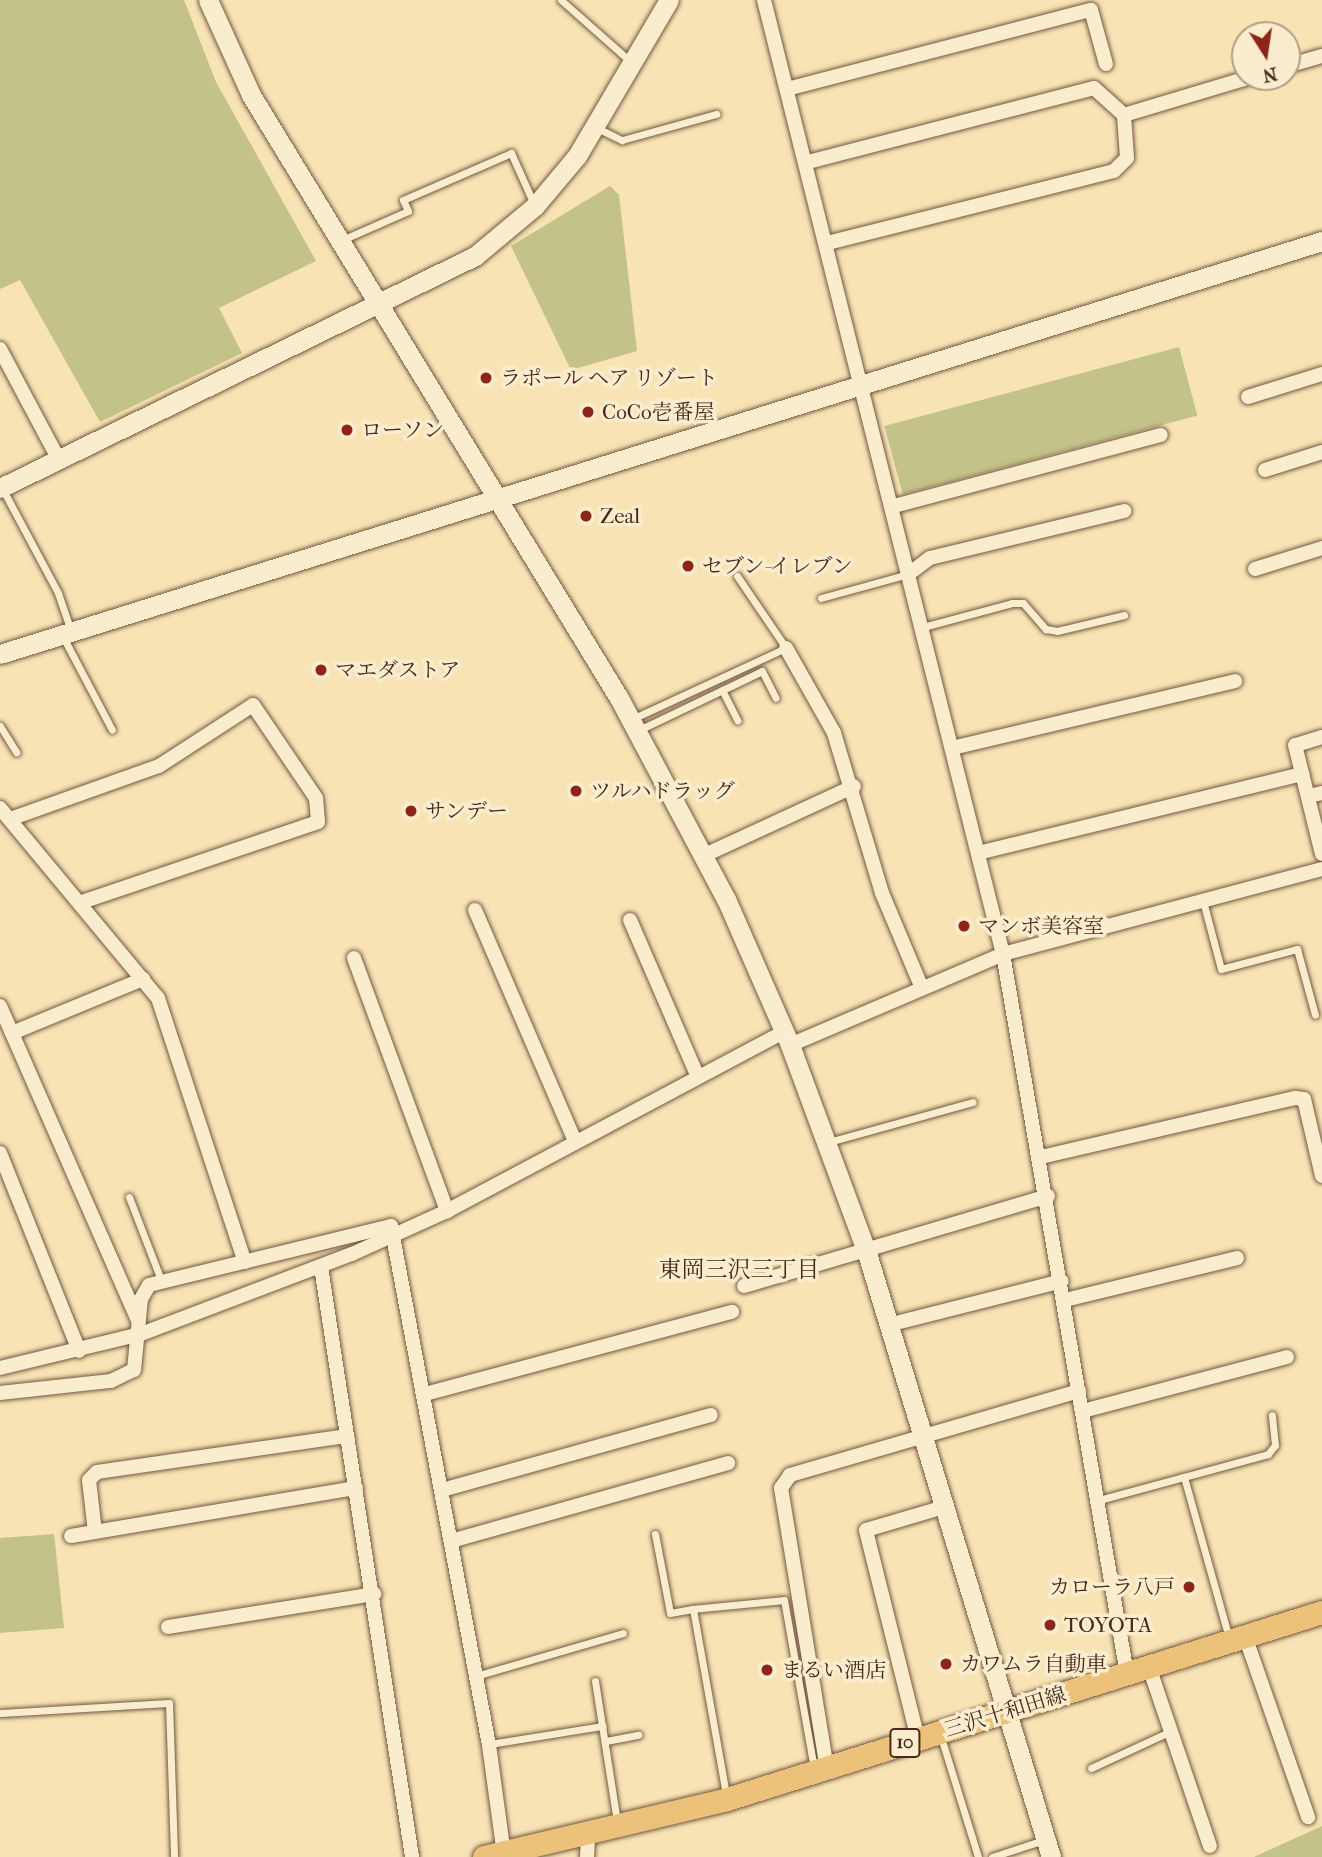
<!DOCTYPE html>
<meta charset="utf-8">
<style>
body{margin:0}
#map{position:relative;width:1322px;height:1857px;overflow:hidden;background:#f7e3b3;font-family:"IM FELL French Canon","Noto Serif JP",serif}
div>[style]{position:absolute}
.green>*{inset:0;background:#c2c289;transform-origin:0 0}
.roads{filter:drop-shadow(0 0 2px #745742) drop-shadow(0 0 2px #745742)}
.lane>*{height:7px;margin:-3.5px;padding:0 3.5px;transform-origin:3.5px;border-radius:3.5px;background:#faedce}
.street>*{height:14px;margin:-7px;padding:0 7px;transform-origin:7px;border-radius:7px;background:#faedce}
.secondary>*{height:19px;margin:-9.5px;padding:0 9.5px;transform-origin:9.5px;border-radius:9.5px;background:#faedce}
.primary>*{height:23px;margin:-11.5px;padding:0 11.5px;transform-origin:11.5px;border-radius:11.5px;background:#ecc27a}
.dots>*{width:19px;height:19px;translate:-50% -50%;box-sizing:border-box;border:4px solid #faedce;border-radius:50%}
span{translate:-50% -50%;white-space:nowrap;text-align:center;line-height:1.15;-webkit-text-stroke:7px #faedce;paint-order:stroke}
.shield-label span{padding:2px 5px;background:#faedce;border:2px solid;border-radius:5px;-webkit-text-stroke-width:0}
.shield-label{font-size:19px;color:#49281d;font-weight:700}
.poi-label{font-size:21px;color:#49281d}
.left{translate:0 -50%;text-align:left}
.right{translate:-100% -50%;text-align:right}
.street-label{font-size:21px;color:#49281d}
.neighbourhood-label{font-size:23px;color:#49281d}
.north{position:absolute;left:1231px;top:21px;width:70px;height:70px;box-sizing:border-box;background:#faedce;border:2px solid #b39e87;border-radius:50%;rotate:168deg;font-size:19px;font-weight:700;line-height:28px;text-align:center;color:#49281d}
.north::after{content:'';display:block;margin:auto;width:24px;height:32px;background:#8f2418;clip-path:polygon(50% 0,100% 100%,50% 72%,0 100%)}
</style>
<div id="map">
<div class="green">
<i style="clip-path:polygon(0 0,184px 0,216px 82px,316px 261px,219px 308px,242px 353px,100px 422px,20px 280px,0 289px)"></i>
<i style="clip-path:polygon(610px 186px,619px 195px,637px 351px,571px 370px,511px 246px)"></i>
<i style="left:1179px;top:347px;width:71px;height:305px;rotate:75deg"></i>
<i style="clip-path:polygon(54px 1534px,64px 1628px,0 1633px,0 1538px)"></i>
<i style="clip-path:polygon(1322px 1826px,1322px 1857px,1254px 1857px)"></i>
</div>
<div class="roads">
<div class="lane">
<i style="left:561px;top:0;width:94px;rotate:41.5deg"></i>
<i style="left:597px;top:128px;width:28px;rotate:26deg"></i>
<i style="left:622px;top:140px;width:98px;rotate:-15.5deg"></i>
<i style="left:342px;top:240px;width:72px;rotate:-23.7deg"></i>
<i style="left:408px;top:211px;width:12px;rotate:-114deg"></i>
<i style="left:403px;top:200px;width:118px;rotate:-23.5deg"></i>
<i style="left:511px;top:153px;width:54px;rotate:65.8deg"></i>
<i style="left:2px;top:488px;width:119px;rotate:61.9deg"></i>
<i style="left:58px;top:593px;width:40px;rotate:71.1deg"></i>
<i style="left:821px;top:598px;width:90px;rotate:-15.4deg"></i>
<i style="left:923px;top:627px;width:92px;rotate:-15.1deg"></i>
<i style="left:1012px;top:603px;width:11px"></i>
<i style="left:1023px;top:603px;width:35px;rotate:49deg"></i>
<i style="left:1046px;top:629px;width:11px;rotate:10deg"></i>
<i style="left:1057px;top:631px;width:69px;rotate:-13.4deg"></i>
<i style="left:62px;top:635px;width:107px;rotate:62.2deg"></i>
<i style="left:722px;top:690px;width:34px;rotate:63deg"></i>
<i style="left:632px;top:719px;width:170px;rotate:-24.8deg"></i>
<i style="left:786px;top:648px;width:87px;rotate:-124.2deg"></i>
<i style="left:0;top:726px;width:31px;rotate:58deg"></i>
<i style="left:639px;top:730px;width:136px;rotate:-25.6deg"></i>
<i style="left:762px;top:671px;width:30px;rotate:63deg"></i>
<i style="left:1203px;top:901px;width:70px;rotate:75.2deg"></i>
<i style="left:1221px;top:969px;width:79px;rotate:-14.7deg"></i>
<i style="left:1297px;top:949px;width:68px;rotate:74.7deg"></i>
<i style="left:829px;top:1142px;width:149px;rotate:-15.5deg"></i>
<i style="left:129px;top:1197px;width:89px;rotate:68.9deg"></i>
<i style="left:1184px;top:1477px;width:167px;rotate:74.4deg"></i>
<i style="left:1099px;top:1500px;width:175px;rotate:-15.2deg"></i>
<i style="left:1268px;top:1454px;width:11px;rotate:-52deg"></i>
<i style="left:1275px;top:1445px;width:30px;rotate:-96deg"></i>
<i style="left:655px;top:1534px;width:80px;rotate:79.2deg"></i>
<i style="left:670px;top:1613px;width:23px;rotate:-10deg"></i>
<i style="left:693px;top:1609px;width:189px;rotate:79.9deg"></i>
<i style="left:693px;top:1609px;width:91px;rotate:-5.6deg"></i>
<i style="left:784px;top:1600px;width:172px;rotate:79.9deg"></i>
<i style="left:476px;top:1676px;width:153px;rotate:-16.3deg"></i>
<i style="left:595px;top:1681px;width:142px;rotate:81.1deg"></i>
<i style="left:0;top:1713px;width:169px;rotate:-3.4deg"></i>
<i style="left:169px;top:1703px;width:154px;rotate:88.1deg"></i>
<i style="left:940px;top:1734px;width:129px;rotate:72.8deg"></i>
<i style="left:606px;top:1741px;width:33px;rotate:-11deg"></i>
<i style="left:490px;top:1744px;width:114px;rotate:-9.1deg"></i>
<i style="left:1091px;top:1768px;width:88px;rotate:-24.8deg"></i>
<i style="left:992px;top:1857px;width:55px;rotate:-18.1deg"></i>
</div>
<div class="street">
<i style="left:764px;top:0;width:983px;rotate:75.94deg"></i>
<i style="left:1003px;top:954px;width:731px;rotate:80.23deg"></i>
<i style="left:1287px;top:66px;width:36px;rotate:-16deg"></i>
<i style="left:787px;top:89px;width:314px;rotate:-14.6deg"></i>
<i style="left:1091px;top:10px;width:56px;rotate:74.5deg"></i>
<i style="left:1124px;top:115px;width:133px;rotate:-16.7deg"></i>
<i style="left:808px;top:162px;width:295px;rotate:-14.5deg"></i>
<i style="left:1094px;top:88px;width:40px;rotate:42deg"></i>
<i style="left:1124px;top:115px;width:43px;rotate:86deg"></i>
<i style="left:1127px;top:158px;width:18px;rotate:135deg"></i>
<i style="left:1114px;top:171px;width:295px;rotate:165.9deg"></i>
<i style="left:0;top:349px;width:126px;rotate:62deg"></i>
<i style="left:1248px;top:397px;width:77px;rotate:-17.3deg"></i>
<i style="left:1265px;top:470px;width:60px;rotate:-17.5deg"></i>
<i style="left:894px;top:506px;width:276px;rotate:-14.9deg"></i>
<i style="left:1255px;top:569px;width:70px;rotate:-17.4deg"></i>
<i style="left:910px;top:573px;width:25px;rotate:-37deg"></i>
<i style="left:930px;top:558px;width:200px;rotate:-13.6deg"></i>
<i style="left:786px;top:648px;width:98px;rotate:60.5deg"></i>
<i style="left:834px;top:733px;width:167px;rotate:73.3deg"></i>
<i style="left:882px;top:893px;width:103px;rotate:67.2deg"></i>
<i style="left:1322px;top:737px;width:28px;rotate:163deg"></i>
<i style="left:1295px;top:745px;width:112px;rotate:76.1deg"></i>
<i style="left:952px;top:748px;width:291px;rotate:-13.3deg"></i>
<i style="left:1308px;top:796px;width:14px;rotate:-12deg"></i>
<i style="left:0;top:808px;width:247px;rotate:50.3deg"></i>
<i style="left:158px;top:998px;width:278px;rotate:71.8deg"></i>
<i style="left:10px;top:819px;width:158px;rotate:-19.6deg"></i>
<i style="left:159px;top:766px;width:112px;rotate:-33deg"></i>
<i style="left:253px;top:705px;width:112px;rotate:55.9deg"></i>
<i style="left:316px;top:798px;width:24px;rotate:85deg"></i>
<i style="left:318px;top:822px;width:252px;rotate:161.3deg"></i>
<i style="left:978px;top:853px;width:334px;rotate:-13.7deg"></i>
<i style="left:705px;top:855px;width:164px;rotate:-24.8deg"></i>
<i style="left:475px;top:910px;width:252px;rotate:66.6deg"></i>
<i style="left:630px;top:920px;width:169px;rotate:66.6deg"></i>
<i style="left:354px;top:958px;width:270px;rotate:69.8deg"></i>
<i style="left:0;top:1006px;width:345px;rotate:66.3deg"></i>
<i style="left:12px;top:1033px;width:142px;rotate:-22.4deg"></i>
<i style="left:790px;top:1045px;width:232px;rotate:-23.1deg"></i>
<i style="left:1003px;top:954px;width:330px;rotate:-14.9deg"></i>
<i style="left:0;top:1153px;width:213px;rotate:68.2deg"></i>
<i style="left:1041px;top:1157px;width:261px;rotate:-13.1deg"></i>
<i style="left:1295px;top:1098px;width:9px;rotate:6deg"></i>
<i style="left:1304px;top:1099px;width:79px;rotate:76.8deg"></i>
<i style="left:321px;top:1267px;width:597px;rotate:81.23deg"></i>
<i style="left:744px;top:1286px;width:317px;rotate:-16.5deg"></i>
<i style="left:1065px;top:1300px;width:177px;rotate:-13.7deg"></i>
<i style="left:888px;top:1325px;width:179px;rotate:-14.2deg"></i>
<i style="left:0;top:1368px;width:145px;rotate:-13.6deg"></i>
<i style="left:141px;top:1334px;width:226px;rotate:-20.8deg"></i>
<i style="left:352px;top:1254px;width:104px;rotate:-24.4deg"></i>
<i style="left:447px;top:1211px;width:382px;rotate:-28deg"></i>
<i style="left:0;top:1393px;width:112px;rotate:-6.2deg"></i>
<i style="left:111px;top:1381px;width:25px;rotate:-26deg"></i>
<i style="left:134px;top:1370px;width:71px;rotate:-84.4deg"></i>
<i style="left:141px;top:1299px;width:16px;rotate:-60deg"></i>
<i style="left:149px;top:1285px;width:249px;rotate:-13.7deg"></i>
<i style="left:391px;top:1226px;width:528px;rotate:79.31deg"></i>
<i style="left:489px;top:1745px;width:110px;rotate:82.2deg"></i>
<i style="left:425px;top:1394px;width:318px;rotate:-15deg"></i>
<i style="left:1083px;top:1411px;width:211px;rotate:-14.8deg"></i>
<i style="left:442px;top:1490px;width:279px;rotate:-15.6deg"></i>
<i style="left:95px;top:1532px;width:52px;rotate:-96.6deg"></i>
<i style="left:89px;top:1480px;width:11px;rotate:-45deg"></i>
<i style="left:97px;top:1472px;width:253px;rotate:-8.2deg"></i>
<i style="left:71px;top:1536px;width:289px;rotate:-9.6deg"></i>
<i style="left:451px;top:1541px;width:288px;rotate:-15.7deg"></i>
<i style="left:168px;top:1627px;width:209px;rotate:-9.1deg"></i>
<i style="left:1245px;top:1636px;width:192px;rotate:70.8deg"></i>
<i style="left:1149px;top:1667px;width:189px;rotate:71.2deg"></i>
<i style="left:918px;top:1739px;width:215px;rotate:-104deg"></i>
<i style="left:866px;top:1530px;width:81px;rotate:-16.4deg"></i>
<i style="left:827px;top:1769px;width:285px;rotate:-99.3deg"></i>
<i style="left:781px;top:1488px;width:16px;rotate:-55deg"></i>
<i style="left:790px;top:1475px;width:301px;rotate:-16.2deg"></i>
<i style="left:587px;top:1857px;width:20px;rotate:-87deg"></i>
</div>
<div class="secondary">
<i style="left:208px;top:0;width:104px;rotate:65.6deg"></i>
<i style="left:251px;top:95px;width:706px;rotate:58.61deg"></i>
<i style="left:619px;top:698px;width:228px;rotate:62deg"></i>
<i style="left:726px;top:899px;width:159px;rotate:66.3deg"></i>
<i style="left:790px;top:1045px;width:219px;rotate:69.7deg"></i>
<i style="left:866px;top:1250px;width:635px;rotate:73.05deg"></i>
<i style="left:0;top:488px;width:529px;rotate:-26.03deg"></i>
<i style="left:475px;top:256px;width:78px;rotate:-39.8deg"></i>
<i style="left:535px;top:206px;width:65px;rotate:-50deg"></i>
<i style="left:577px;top:156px;width:181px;rotate:-59.5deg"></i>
<i style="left:0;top:654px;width:1385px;rotate:-17.35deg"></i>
</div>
<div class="primary">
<i style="left:484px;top:1857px;width:250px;rotate:-13.4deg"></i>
<i style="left:727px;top:1799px;width:624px;rotate:-17.45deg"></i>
</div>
</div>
<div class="dots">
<i style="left:486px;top:378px;background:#8f2418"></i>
<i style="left:588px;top:412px;background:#8f2418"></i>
<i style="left:347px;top:430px;background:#8f2418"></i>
<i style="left:586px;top:516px;background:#8f2418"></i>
<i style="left:688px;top:566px;background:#8f2418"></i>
<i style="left:321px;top:670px;background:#8f2418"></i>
<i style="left:576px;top:791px;background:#8f2418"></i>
<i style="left:411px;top:811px;background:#8f2418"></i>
<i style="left:964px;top:926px;background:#8f2418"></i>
<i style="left:1189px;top:1587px;background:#8f2418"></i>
<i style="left:1050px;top:1625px;background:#8f2418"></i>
<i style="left:946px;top:1664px;background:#8f2418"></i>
<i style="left:767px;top:1670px;background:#8f2418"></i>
</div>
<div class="shield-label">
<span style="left:905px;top:1743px">10</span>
</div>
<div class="poi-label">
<span class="left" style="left:500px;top:378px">ラポール ヘア リゾート</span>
<span class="left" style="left:602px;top:412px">CoCo壱番屋</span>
<span class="left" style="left:361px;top:430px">ローソン</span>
<span class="left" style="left:600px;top:516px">Zeal</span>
<span class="left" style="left:702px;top:566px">セブン-イレブン</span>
<span class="left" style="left:335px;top:670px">マエダストア</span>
<span class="left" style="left:590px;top:791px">ツルハドラッグ</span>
<span class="left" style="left:425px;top:811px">サンデー</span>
<span class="left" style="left:978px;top:926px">マンボ美容室</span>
<span class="right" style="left:1175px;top:1587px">カローラ八戸</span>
<span class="left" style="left:1064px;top:1625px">TOYOTA</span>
<span class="left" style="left:960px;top:1664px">カワムラ自動車</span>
<span class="left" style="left:781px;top:1670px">まるい酒店</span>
</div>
<div class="street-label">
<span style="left:1005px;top:1712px;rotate:-17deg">三沢十和田線</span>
</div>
<div class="neighbourhood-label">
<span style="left:739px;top:1270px">東岡三沢三丁目</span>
</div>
<div class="north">N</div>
</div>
